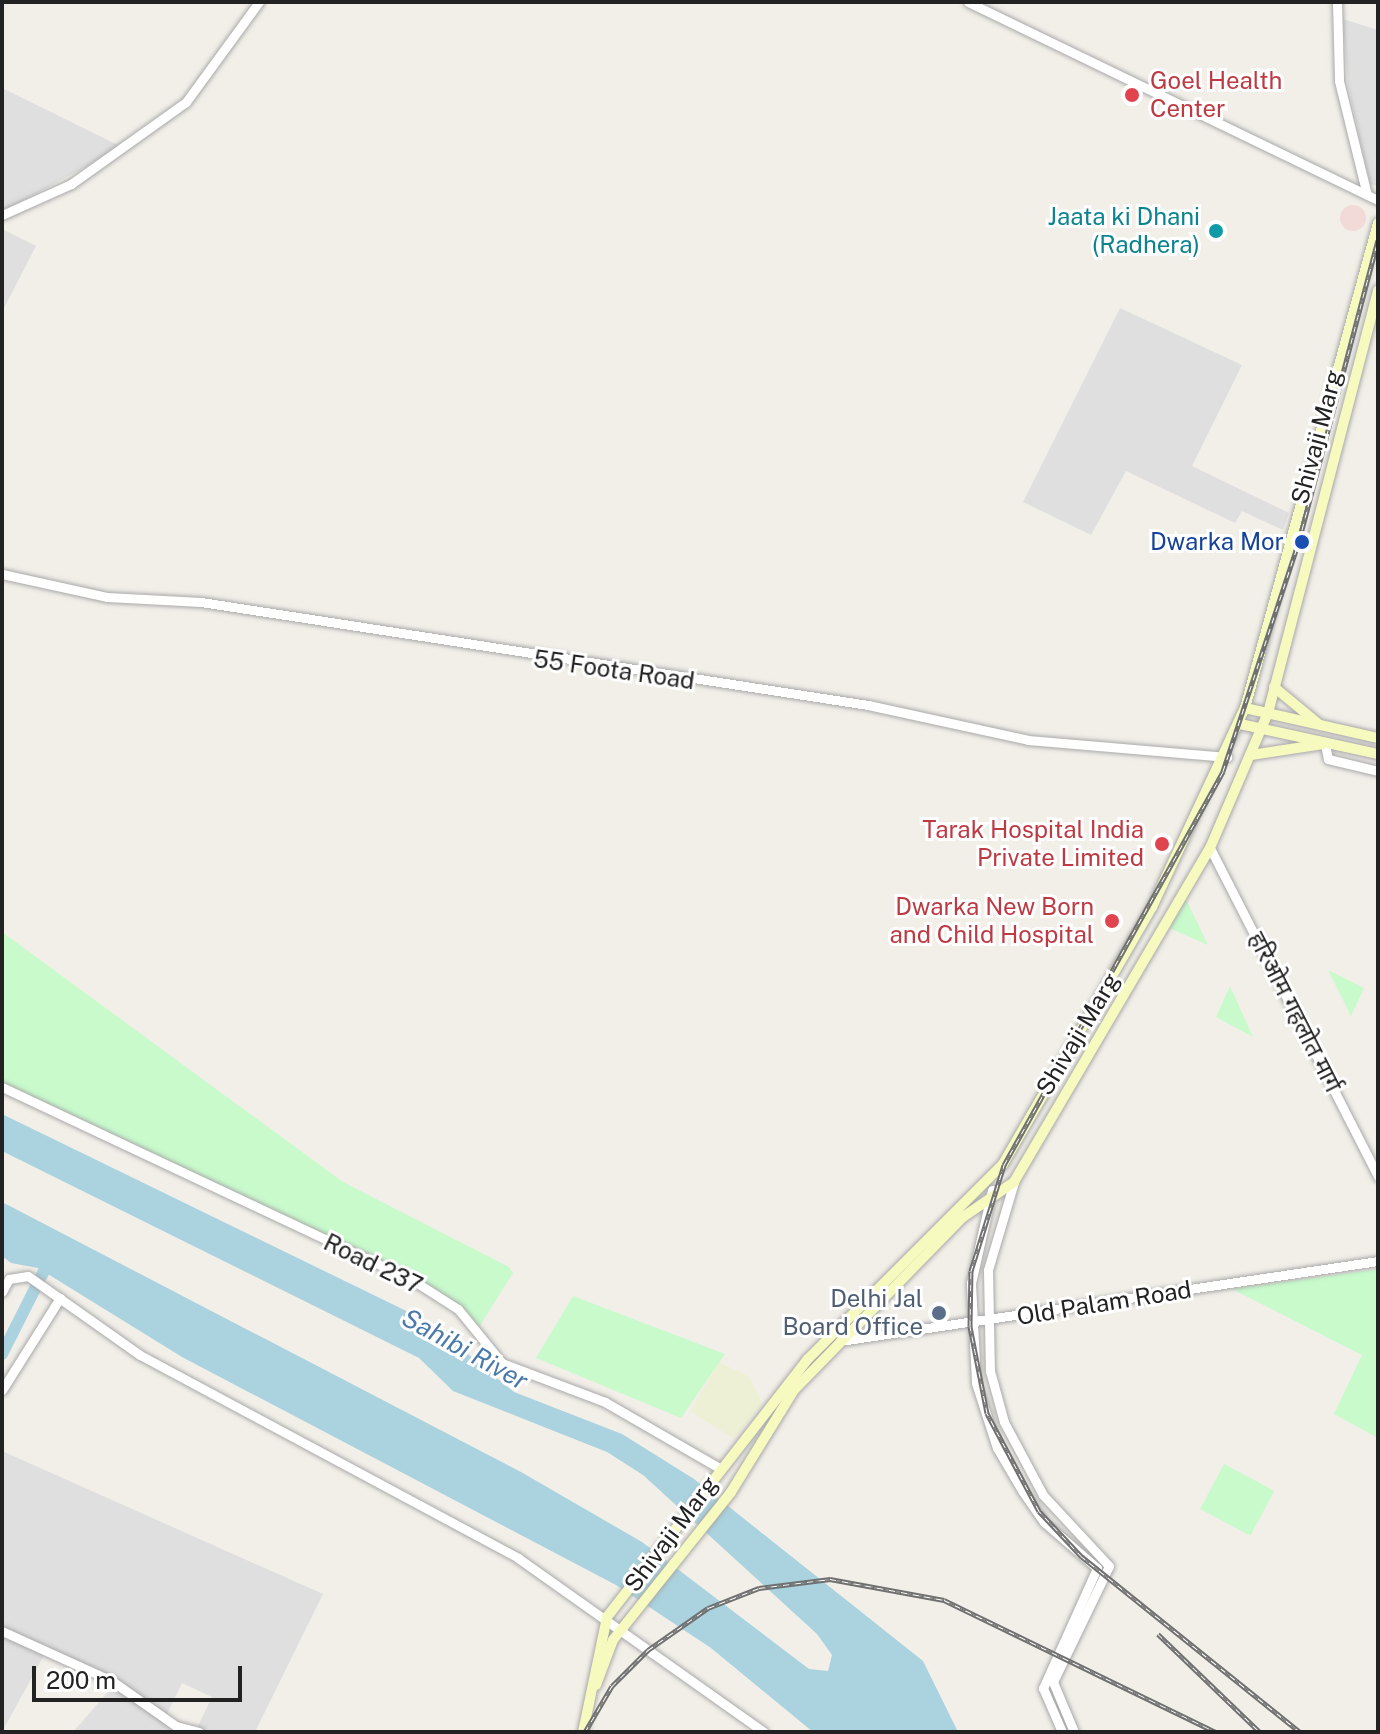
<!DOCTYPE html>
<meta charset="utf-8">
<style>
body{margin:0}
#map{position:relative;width:1380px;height:1734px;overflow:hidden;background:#f2efe9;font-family:"Public Sans","Noto Sans Devanagari",sans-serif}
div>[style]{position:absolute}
.residential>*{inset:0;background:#e0dfdf}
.commercial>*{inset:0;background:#f2dad9}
.round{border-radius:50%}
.farmland>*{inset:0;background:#eef0d5}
.park>*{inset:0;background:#c8facc;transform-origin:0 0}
.water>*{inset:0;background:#aad3df}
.river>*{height:12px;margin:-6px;padding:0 6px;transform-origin:6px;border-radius:6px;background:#aad3df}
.roads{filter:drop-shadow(0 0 2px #a9a9a9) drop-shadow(0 0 2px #a9a9a9)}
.tertiary>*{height:9px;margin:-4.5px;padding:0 4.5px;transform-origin:4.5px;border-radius:4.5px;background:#fff}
.secondary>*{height:10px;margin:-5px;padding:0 5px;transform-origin:5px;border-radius:5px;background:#f7fabf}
.rail>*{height:5px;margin-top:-2.5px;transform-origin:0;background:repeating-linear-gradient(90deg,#fff 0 6px,#707070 0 12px);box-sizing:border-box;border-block:2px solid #707070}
.dots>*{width:22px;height:22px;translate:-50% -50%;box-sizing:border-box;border:4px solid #fff;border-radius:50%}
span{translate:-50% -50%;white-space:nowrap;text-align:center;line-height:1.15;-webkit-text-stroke:6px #fff;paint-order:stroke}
.health-label{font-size:24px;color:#be3a42}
.left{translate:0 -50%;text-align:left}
.right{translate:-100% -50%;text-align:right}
.culture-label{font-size:24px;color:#0d838f}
.street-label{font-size:24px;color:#222}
.transit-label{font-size:24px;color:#164399}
.service-label{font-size:24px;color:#4e5e75}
.water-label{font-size:26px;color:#4a7aab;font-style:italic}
.frame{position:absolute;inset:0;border:4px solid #222;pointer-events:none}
.scale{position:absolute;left:32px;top:1666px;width:210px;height:36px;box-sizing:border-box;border:4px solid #222;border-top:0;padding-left:10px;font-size:24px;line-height:28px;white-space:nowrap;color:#222;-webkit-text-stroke:6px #fff;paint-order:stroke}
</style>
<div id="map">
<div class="residential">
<i style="clip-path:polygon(1343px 19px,1378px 30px,1377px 186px,1370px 184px,1348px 85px)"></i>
<i style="clip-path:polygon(2px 88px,122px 147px,2px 212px)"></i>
<i style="clip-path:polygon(2px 229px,36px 246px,3px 310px,2px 310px)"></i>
<i style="clip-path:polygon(1120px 308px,1242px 365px,1192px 466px,1289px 513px,1283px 530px,1242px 511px,1235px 523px,1126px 471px,1091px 535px,1023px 502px)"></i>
<i style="clip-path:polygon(2px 1451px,323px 1594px,255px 1732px,205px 1732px,197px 1728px,212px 1697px,182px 1683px,167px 1714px,48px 1648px,2px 1732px)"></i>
<i style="clip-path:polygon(114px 1685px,192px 1732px,73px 1732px)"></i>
</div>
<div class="commercial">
<i class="round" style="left:1340px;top:205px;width:26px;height:26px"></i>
</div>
<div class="farmland">
<i style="clip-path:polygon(719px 1362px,750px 1377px,762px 1404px,734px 1439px,690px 1411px)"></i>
</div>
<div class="park">
<i style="clip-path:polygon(1185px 897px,1208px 945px,1169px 928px)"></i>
<i style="clip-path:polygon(2px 932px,343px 1182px,509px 1267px,513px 1273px,479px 1327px,456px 1305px,2px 1082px)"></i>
<i style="clip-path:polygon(1328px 970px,1364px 988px,1351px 1016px)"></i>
<i style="clip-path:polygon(1230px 986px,1253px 1037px,1216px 1017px)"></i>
<i style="clip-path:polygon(1378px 1269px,1378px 1438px,1334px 1414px,1362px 1355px,1232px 1289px)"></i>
<i style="clip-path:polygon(573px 1296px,725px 1354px,681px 1418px,536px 1358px)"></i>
<i style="left:1224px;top:1464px;width:57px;height:51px;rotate:28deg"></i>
</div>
<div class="water">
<i style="clip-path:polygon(2px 1114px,429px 1322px,514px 1392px,622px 1434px,694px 1479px,923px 1661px,958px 1732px,813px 1732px,711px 1648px,616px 1585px,182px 1357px,38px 1268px,11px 1263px,2px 1256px,2px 1202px,521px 1472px,642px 1542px,809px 1669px,828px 1671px,832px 1655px,817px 1634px,643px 1475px,607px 1452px,453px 1391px,419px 1358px,2px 1151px)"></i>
</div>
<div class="river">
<i style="left:2px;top:1354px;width:104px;rotate:-63.2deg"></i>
</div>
<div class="roads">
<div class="tertiary">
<i style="left:968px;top:2px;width:455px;rotate:25.8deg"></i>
<i style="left:1337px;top:2px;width:79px;rotate:88.5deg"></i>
<i style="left:1339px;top:81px;width:117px;rotate:76.2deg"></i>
<i style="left:2px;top:215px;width:76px;rotate:-24.2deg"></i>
<i style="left:71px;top:184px;width:141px;rotate:-35.5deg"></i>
<i style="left:186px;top:102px;width:124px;rotate:-53.9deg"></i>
<i style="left:2px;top:574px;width:107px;rotate:12.4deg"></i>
<i style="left:107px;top:597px;width:94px;rotate:3deg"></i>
<i style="left:201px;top:602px;width:675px;rotate:8.78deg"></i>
<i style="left:868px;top:705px;width:164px;rotate:12.3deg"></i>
<i style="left:1028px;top:740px;width:200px;rotate:4.9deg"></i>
<i style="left:1325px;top:744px;width:15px;rotate:79deg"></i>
<i style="left:1328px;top:759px;width:51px;rotate:13.5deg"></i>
<i style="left:1210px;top:848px;width:369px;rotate:62.9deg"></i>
<i style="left:2px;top:1087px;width:455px;rotate:25.2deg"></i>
<i style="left:414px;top:1281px;width:52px;rotate:32.5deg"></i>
<i style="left:458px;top:1309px;width:70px;rotate:50.8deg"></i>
<i style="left:502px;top:1363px;width:110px;rotate:20.7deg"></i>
<i style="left:605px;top:1402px;width:134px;rotate:30deg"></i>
<i style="left:1014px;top:1182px;width:92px;rotate:106.5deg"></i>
<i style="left:988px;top:1270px;width:101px;rotate:88.9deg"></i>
<i style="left:990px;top:1371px;width:53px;rotate:74.6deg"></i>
<i style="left:1004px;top:1422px;width:83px;rotate:61.9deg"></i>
<i style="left:1043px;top:1495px;width:97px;rotate:47.1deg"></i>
<i style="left:1109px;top:1566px;width:129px;rotate:115.8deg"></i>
<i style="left:1053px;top:1682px;width:54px;rotate:67.2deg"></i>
<i style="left:992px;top:1190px;width:95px;rotate:102.7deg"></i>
<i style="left:971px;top:1283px;width:100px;rotate:87.1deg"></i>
<i style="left:976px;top:1383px;width:68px;rotate:72.1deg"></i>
<i style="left:997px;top:1448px;width:51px;rotate:59.4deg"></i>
<i style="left:1023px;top:1492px;width:37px;rotate:55deg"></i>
<i style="left:1044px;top:1522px;width:70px;rotate:41deg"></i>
<i style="left:1097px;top:1568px;width:132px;rotate:114.2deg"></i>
<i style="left:1043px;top:1688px;width:48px;rotate:66.6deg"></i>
<i style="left:2px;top:1292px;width:15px;rotate:-62deg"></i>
<i style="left:9px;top:1279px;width:19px;rotate:-9deg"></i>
<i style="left:28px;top:1276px;width:137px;rotate:35.2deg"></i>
<i style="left:140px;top:1355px;width:429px;rotate:28.2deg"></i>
<i style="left:518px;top:1558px;width:301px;rotate:35.3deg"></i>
<i style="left:840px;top:1341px;width:544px;rotate:-8.46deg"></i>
<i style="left:2px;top:1390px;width:109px;rotate:-57.8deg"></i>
<i style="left:2px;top:1631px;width:121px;rotate:24.4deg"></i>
<i style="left:112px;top:1681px;width:78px;rotate:35.1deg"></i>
<i style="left:176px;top:1726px;width:24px;rotate:15deg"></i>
</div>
<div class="secondary">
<i style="left:1274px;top:687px;width:60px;rotate:39.6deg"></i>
<i style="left:1245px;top:708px;width:136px;rotate:12.7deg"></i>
<i style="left:1240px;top:724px;width:141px;rotate:12.3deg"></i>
<i style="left:1251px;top:755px;width:73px;rotate:-8.7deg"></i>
<i style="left:596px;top:1685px;width:48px;rotate:-69.3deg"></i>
<i style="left:613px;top:1640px;width:189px;rotate:-51.4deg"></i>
<i style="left:731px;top:1492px;width:120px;rotate:-58.3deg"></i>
<i style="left:794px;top:1390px;width:242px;rotate:-45.7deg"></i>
<i style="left:963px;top:1217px;width:62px;rotate:-34.5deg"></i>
<i style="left:1014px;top:1182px;width:387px;rotate:-59.6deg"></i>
<i style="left:1210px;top:848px;width:147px;rotate:-66.8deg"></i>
<i style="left:1268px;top:713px;width:437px;rotate:-75.4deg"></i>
<i style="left:583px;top:1732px;width:117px;rotate:-78.2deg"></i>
<i style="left:607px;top:1617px;width:327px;rotate:-52.1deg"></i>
<i style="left:808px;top:1359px;width:276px;rotate:-45deg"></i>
<i style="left:1003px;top:1164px;width:297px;rotate:-59.9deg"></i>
<i style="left:1152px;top:907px;width:220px;rotate:-65deg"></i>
<i style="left:1245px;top:708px;width:503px;rotate:-74.66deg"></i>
</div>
</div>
<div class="rail">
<i style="left:1158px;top:1634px;width:141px;rotate:43.9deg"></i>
<i style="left:585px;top:1732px;width:53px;rotate:-59.6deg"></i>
<i style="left:612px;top:1686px;width:51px;rotate:-45deg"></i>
<i style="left:648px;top:1650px;width:73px;rotate:-35deg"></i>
<i style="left:708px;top:1608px;width:55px;rotate:-21.4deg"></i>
<i style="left:759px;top:1588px;width:72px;rotate:-7.2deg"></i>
<i style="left:830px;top:1579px;width:116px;rotate:10.4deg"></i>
<i style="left:944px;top:1600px;width:302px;rotate:25.9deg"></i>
<i style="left:1300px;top:1732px;width:280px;rotate:-141.2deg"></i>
<i style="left:1082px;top:1557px;width:63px;rotate:-133.1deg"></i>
<i style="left:1039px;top:1511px;width:111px;rotate:-118deg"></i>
<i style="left:987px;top:1413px;width:89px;rotate:-101.1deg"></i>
<i style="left:970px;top:1326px;width:55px;rotate:-89deg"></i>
<i style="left:971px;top:1271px;width:111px;rotate:-72.7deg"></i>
<i style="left:1004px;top:1165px;width:451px;rotate:-60.9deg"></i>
<i style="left:1223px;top:771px;width:242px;rotate:-71.7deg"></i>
<i style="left:1299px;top:541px;width:311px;rotate:-75.3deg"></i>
</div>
<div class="dots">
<i style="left:1132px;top:95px;background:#e0444e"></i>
<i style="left:1216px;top:231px;background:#0f9aa8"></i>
<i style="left:1302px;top:542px;background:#1a4fb4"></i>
<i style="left:1162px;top:844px;background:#e0444e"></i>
<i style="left:1112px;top:921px;background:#e0444e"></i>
<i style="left:939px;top:1313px;background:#5c6f8a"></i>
</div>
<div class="health-label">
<span class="left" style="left:1150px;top:95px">Goel Health<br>Center</span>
<span class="right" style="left:1144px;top:844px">Tarak Hospital India<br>Private Limited</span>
<span class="right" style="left:1094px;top:921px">Dwarka New Born<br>and Child Hospital</span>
</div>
<div class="culture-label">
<span class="right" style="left:1200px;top:231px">Jaata ki Dhani<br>(Radhera)</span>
</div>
<div class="street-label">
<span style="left:1317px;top:437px;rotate:-75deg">Shivaji Marg</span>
<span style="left:614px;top:670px;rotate:8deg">55 Foota Road</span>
<span style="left:1295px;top:1012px;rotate:63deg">हरिओम गहलोत मार्ग</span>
<span style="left:1078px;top:1034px;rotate:-59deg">Shivaji Marg</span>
<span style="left:373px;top:1264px;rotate:26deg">Road 237</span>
<span style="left:1104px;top:1303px;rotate:-9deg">Old Palam Road</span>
<span style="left:671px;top:1534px;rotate:-53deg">Shivaji Marg</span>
</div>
<div class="transit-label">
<span class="right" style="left:1284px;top:542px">Dwarka Mor</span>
</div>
<div class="service-label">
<span class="right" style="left:923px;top:1313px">Delhi Jal<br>Board Office</span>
</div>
<div class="water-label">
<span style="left:465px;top:1349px;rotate:29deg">Sahibi River</span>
</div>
<div class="frame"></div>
<div class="scale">200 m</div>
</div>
